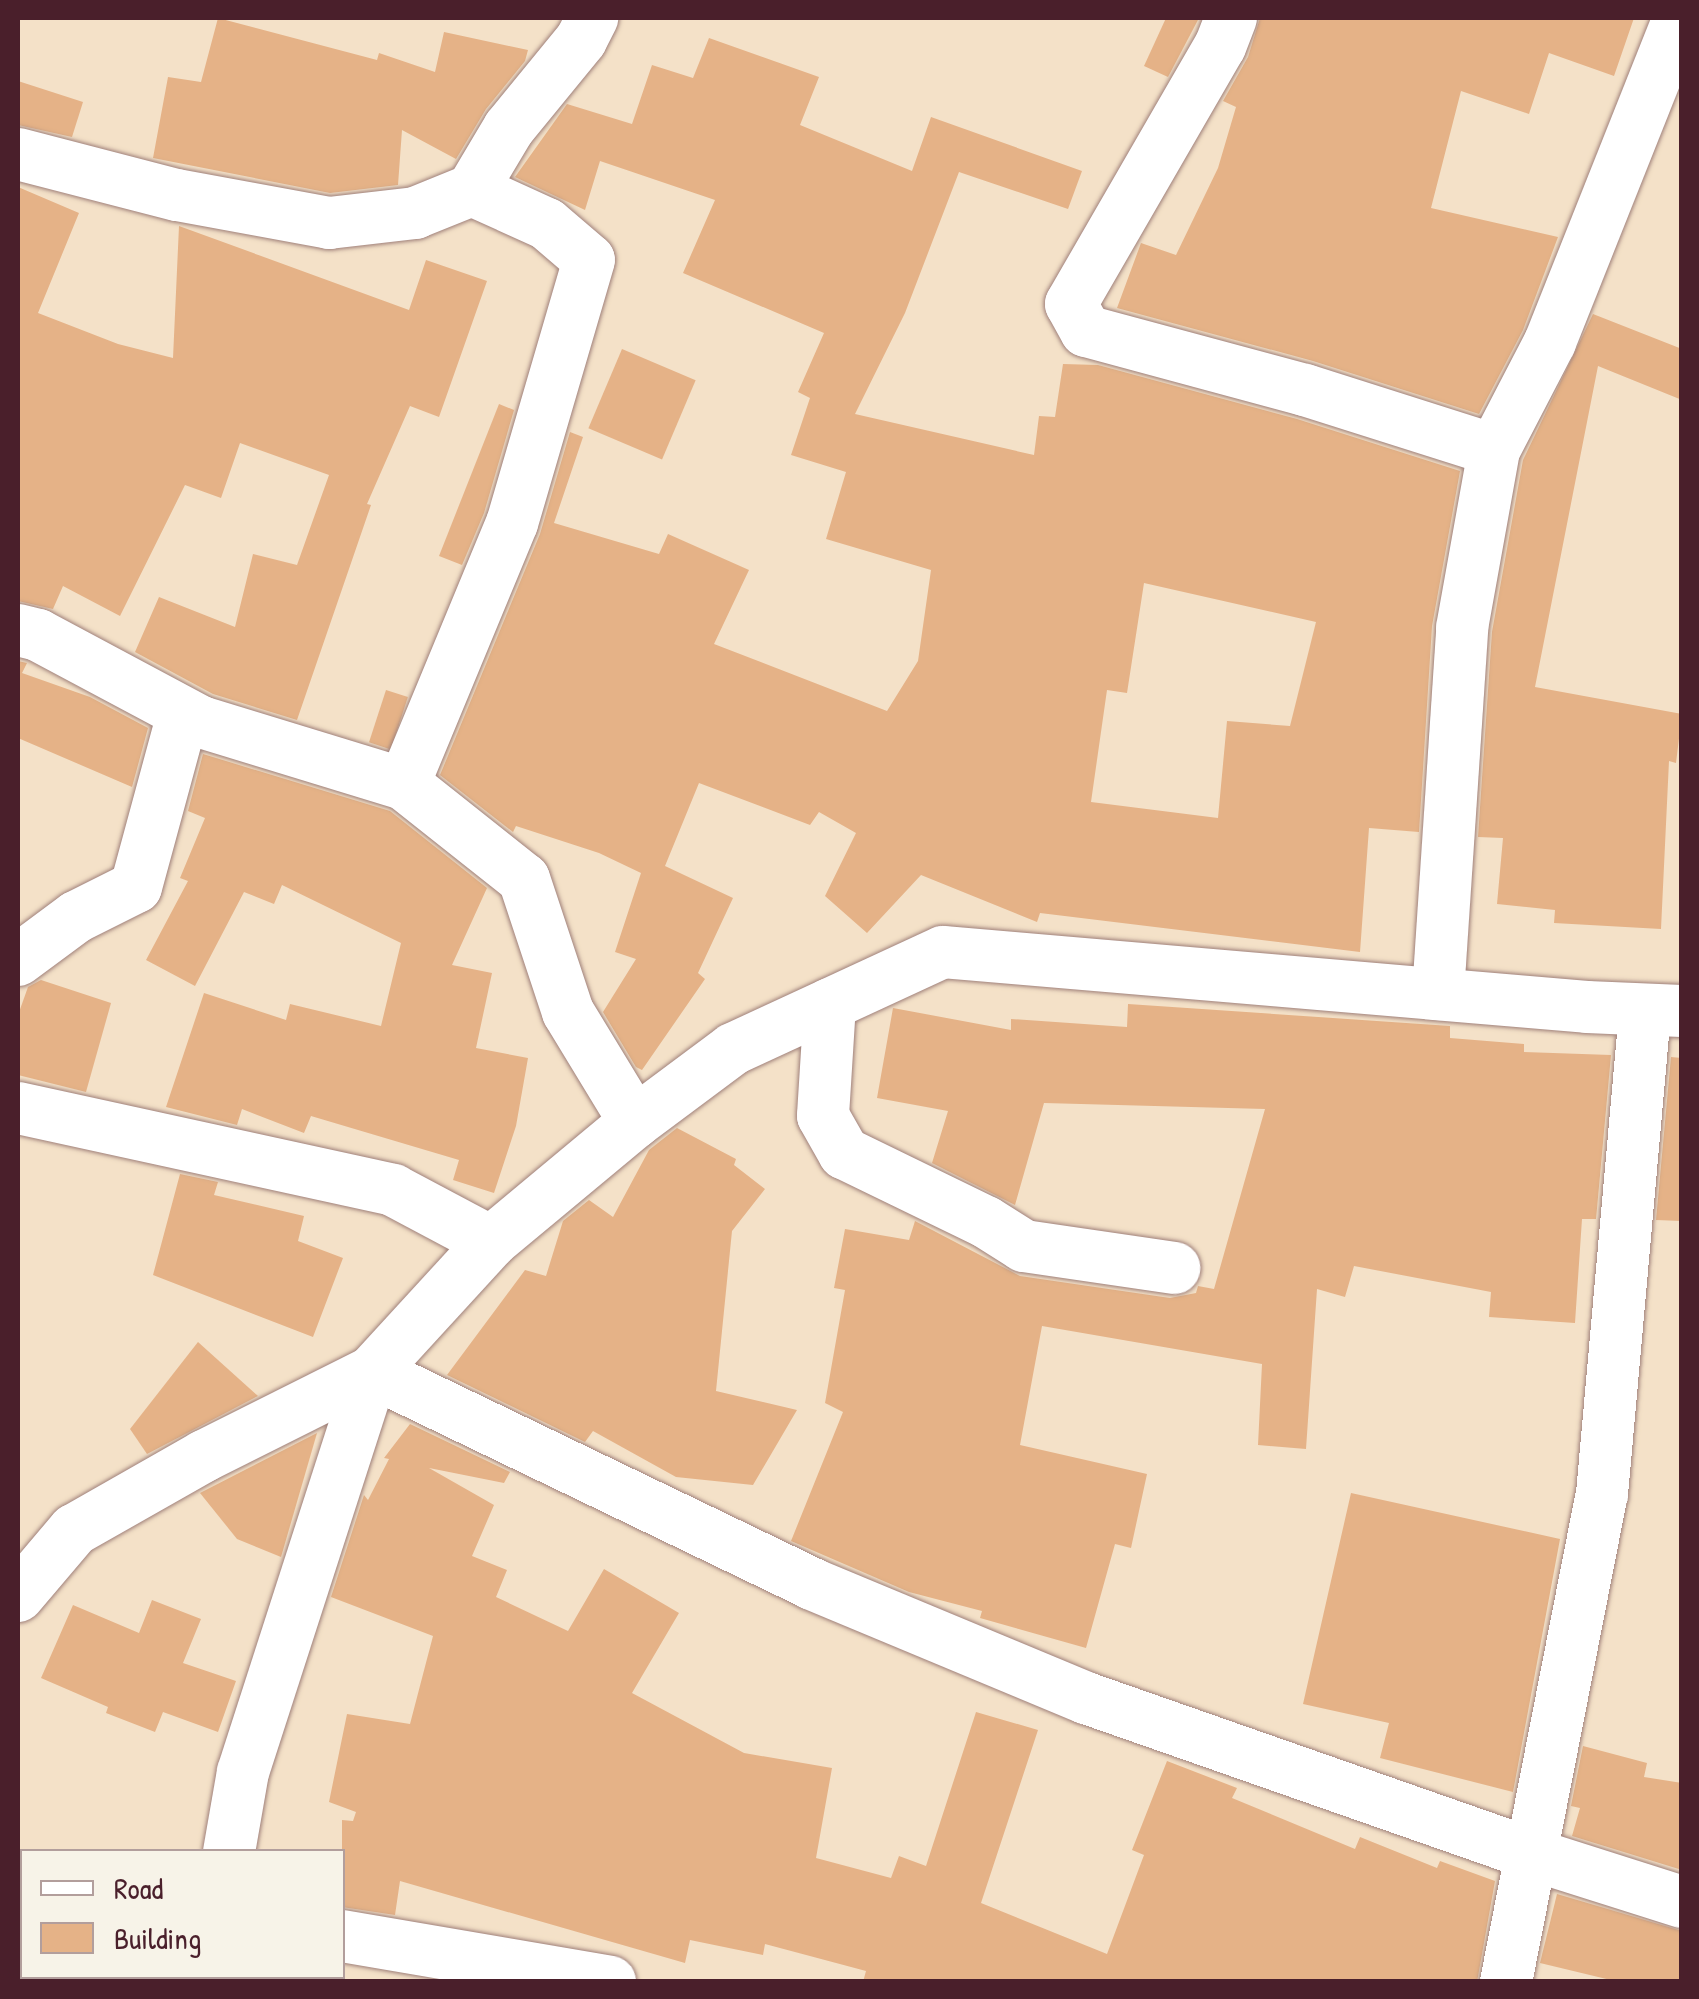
<!DOCTYPE html>
<style>
body{margin:0}
#map{position:relative;width:1699px;height:1999px;overflow:hidden;background:#f4e1c8;font-family:"Patrick Hand",sans-serif}
div>[style]{position:absolute}
.building>*{inset:0;background:#e5b287;transform-origin:0 0}
.roads{filter:drop-shadow(0 0 2px #9f807a) drop-shadow(0 0 2px #9f807a)}
.street>*{height:52px;margin:-26px;padding:0 26px;transform-origin:26px;border-radius:26px;background:#fff}
span{translate:-50% -50%;white-space:nowrap;text-align:center;line-height:1.15;-webkit-text-stroke:8px #f7f3e8;paint-order:stroke}
.frame{position:absolute;inset:0;border:20px solid #4a1f2b;pointer-events:none}
.legend{position:absolute;left:20px;top:1849px;width:325px;height:130px;box-sizing:border-box;background:#f7f3e8;border:2px solid #b29e9c;margin:0;padding:12px 18px;list-style:none;font-size:30px;color:#4a1f2b}
.legend li{display:flex;align-items:center;gap:20px;height:50px}
.legend b{width:50px;border:2px solid #b29e9c}
</style>
<div id="map">
<div class="building">
<i style="clip-path:polygon(218px 18px,377px 60px,379px 53px,435px 72px,444px 32px,528px 50px,525px 61px,486px 109px,456px 159px,402px 130px,398px 185px,330px 193px,153px 158px,168px 77px,201px 82px)"></i>
<i style="clip-path:polygon(1166px 18px,1199px 18px,1168px 77px,1144px 66px)"></i>
<i style="clip-path:polygon(1260px 18px,1634px 18px,1614px 76px,1549px 53px,1529px 114px,1461px 91px,1431px 208px,1558px 237px,1523px 330px,1479px 414px,1313px 361px,1117px 308px,1141px 243px,1176px 255px,1218px 168px,1236px 107px,1223px 101px,1248px 57px)"></i>
<i style="clip-path:polygon(evenodd,709px 38px,819px 77px,800px 125px,912px 171px,931px 117px,1082px 171px,1068px 209px,959px 172px,905px 313px,855px 414px,1034px 455px,1039px 416px,1055px 417px,1063px 364px,1098px 365px,1297px 419px,1460px 471px,1432px 626px,1419px 832px,1369px 828px,1360px 952px,1040px 913px,1037px 922px,921px 875px,867px 933px,825px 896px,856px 833px,819px 812px,810px 825px,699px 783px,665px 866px,733px 898px,698px 973px,705px 979px,642px 1070px,636px 1067px,603px 1012px,636px 959px,615px 952px,641px 873px,599px 853px,516px 826px,513px 832px,440px 775px,540px 534px,570px 432px,583px 437px,554px 523px,659px 554px,668px 534px,749px 570px,714px 644px,887px 711px,918px 661px,931px 570px,826px 539px,846px 472px,791px 455px,810px 398px,798px 392px,824px 333px,683px 273px,715px 200px,600px 161px,585px 210px,515px 177px,567px 104px,632px 124px,652px 65px,693px 78px,709px 38px,1144px 583px,1316px 622px,1290px 726px,1227px 721px,1218px 818px,1091px 802px,1107px 690px,1127px 693px,1144px 583px)"></i>
<i style="clip-path:polygon(18px 81px,83px 102px,72px 137px,18px 125px)"></i>
<i style="clip-path:polygon(18px 187px,79px 213px,38px 313px,118px 344px,173px 358px,179px 226px,409px 310px,426px 260px,487px 281px,439px 417px,410px 406px,367px 504px,371px 505px,297px 720px,213px 694px,135px 652px,159px 597px,235px 627px,253px 554px,297px 565px,329px 475px,240px 443px,221px 498px,185px 485px,120px 616px,63px 586px,53px 609px,18px 601px)"></i>
<i style="clip-path:polygon(1593px 314px,1682px 349px,1682px 400px,1598px 366px,1535px 687px,1682px 714px,1676px 763px,1669px 761px,1661px 929px,1554px 923px,1555px 910px,1497px 904px,1503px 838px,1478px 837px,1492px 632px,1523px 460px)"></i>
<i style="left:622px;top:349px;width:80px;height:86px;rotate:23deg"></i>
<i style="clip-path:polygon(499px 404px,514px 410px,484px 513px,462px 565px,439px 556px)"></i>
<i style="clip-path:polygon(18px 661px,27px 663px,22px 673px,90px 697px,148px 728px,132px 787px,18px 738px)"></i>
<i style="left:386px;top:690px;width:23px;height:55px;rotate:18deg"></i>
<i style="clip-path:polygon(203px 754px,390px 811px,487px 888px,452px 965px,492px 973px,476px 1048px,528px 1058px,516px 1126px,494px 1193px,453px 1180px,459px 1160px,311px 1116px,304px 1133px,242px 1109px,237px 1125px,166px 1107px,204px 993px,286px 1020px,290px 1004px,381px 1026px,401px 943px,282px 885px,274px 904px,244px 892px,195px 986px,146px 960px,188px 881px,180px 878px,205px 818px,188px 811px)"></i>
<i style="clip-path:polygon(41px 980px,111px 1003px,86px 1092px,18px 1075px,18px 1015px,28px 987px)"></i>
<i style="clip-path:polygon(1128px 1004px,1450px 1026px,1450px 1038px,1524px 1044px,1524px 1052px,1611px 1055px,1596px 1219px,1582px 1219px,1575px 1323px,1489px 1317px,1491px 1292px,1354px 1266px,1345px 1297px,1317px 1289px,1306px 1449px,1258px 1445px,1262px 1364px,1042px 1326px,1020px 1445px,1147px 1474px,1131px 1548px,1115px 1544px,1086px 1648px,980px 1618px,982px 1611px,909px 1592px,791px 1541px,843px 1412px,825px 1403px,845px 1290px,834px 1288px,845px 1229px,909px 1240px,915px 1221px,1020px 1276px,1170px 1298px,1196px 1293px,1198px 1286px,1214px 1289px,1265px 1109px,1044px 1103px,1015px 1205px,932px 1163px,948px 1111px,877px 1098px,893px 1008px,1011px 1030px,1011px 1019px,1127px 1027px)"></i>
<i style="clip-path:polygon(1671px 1057px,1682px 1058px,1682px 1221px,1656px 1220px)"></i>
<i style="clip-path:polygon(677px 1128px,736px 1159px,734px 1165px,765px 1189px,732px 1231px,716px 1391px,797px 1410px,753px 1485px,676px 1477px,593px 1431px,585px 1442px,447px 1375px,525px 1270px,546px 1276px,563px 1221px,589px 1200px,613px 1217px,649px 1150px)"></i>
<i style="clip-path:polygon(180px 1174px,218px 1182px,214px 1195px,304px 1216px,298px 1241px,343px 1258px,313px 1337px,153px 1275px)"></i>
<i style="clip-path:polygon(198px 1342px,258px 1396px,147px 1454px,130px 1429px)"></i>
<i style="clip-path:polygon(410px 1424px,510px 1472px,504px 1483px,429px 1468px,494px 1505px,472px 1556px,507px 1570px,496px 1597px,568px 1631px,604px 1569px,679px 1613px,632px 1693px,744px 1753px,832px 1768px,816px 1858px,891px 1878px,899px 1856px,926px 1866px,976px 1712px,1038px 1730px,981px 1903px,1107px 1954px,1144px 1855px,1132px 1850px,1167px 1761px,1237px 1788px,1232px 1798px,1355px 1849px,1360px 1837px,1437px 1868px,1440px 1861px,1495px 1881px,1477px 1982px,863px 1982px,866px 1971px,765px 1944px,763px 1955px,690px 1940px,685px 1963px,400px 1881px,395px 1915px,342px 1907px,342px 1820px,353px 1821px,356px 1812px,329px 1802px,347px 1714px,410px 1724px,433px 1636px,331px 1597px,364px 1495px,368px 1500px,389px 1459px,384px 1458px)"></i>
<i style="clip-path:polygon(317px 1433px,281px 1557px,237px 1539px,200px 1493px)"></i>
<i style="clip-path:polygon(1351px 1493px,1560px 1539px,1513px 1792px,1380px 1758px,1389px 1723px,1303px 1704px)"></i>
<i style="clip-path:polygon(152px 1600px,201px 1619px,183px 1663px,236px 1681px,218px 1732px,163px 1712px,155px 1732px,106px 1713px,108px 1707px,41px 1678px,73px 1605px,139px 1633px)"></i>
<i style="clip-path:polygon(1583px 1746px,1647px 1763px,1644px 1777px,1682px 1783px,1682px 1870px,1572px 1836px,1580px 1808px,1571px 1806px)"></i>
<i style="clip-path:polygon(1557px 1894px,1682px 1931px,1682px 1982px,1619px 1982px,1540px 1963px)"></i>
</div>
<div class="roads">
<div class="street">
<i style="left:1231px;top:18px;width:30px;rotate:111deg"></i>
<i style="left:1220px;top:46px;width:298px;rotate:120deg"></i>
<i style="left:1071px;top:304px;width:31px;rotate:61deg"></i>
<i style="left:1086px;top:331px;width:227px;rotate:15.1deg"></i>
<i style="left:1305px;top:390px;width:198px;rotate:17.6deg"></i>
<i style="left:18px;top:154px;width:164px;rotate:14.5deg"></i>
<i style="left:177px;top:195px;width:155px;rotate:10.4deg"></i>
<i style="left:329px;top:223px;width:87px;rotate:-6.6deg"></i>
<i style="left:415px;top:213px;width:61px;rotate:-22deg"></i>
<i style="left:472px;top:190px;width:82px;rotate:24.4deg"></i>
<i style="left:547px;top:224px;width:55px;rotate:40.6deg"></i>
<i style="left:589px;top:260px;width:274px;rotate:106.3deg"></i>
<i style="left:512px;top:523px;width:282px;rotate:112.5deg"></i>
<i style="left:404px;top:784px;width:153px;rotate:38.4deg"></i>
<i style="left:524px;top:879px;width:140px;rotate:71.7deg"></i>
<i style="left:568px;top:1012px;width:129px;rotate:58.7deg"></i>
<i style="left:472px;top:190px;width:72px;rotate:-59.2deg"></i>
<i style="left:509px;top:128px;width:114px;rotate:-50.7deg"></i>
<i style="left:581px;top:40px;width:25px;rotate:-63deg"></i>
<i style="left:18px;top:630px;width:21px;rotate:14deg"></i>
<i style="left:38px;top:635px;width:185px;rotate:28.1deg"></i>
<i style="left:201px;top:722px;width:212px;rotate:17deg"></i>
<i style="left:18px;top:960px;width:72px;rotate:-36.6deg"></i>
<i style="left:76px;top:917px;width:67px;rotate:-26.6deg"></i>
<i style="left:136px;top:887px;width:172px;rotate:-74.8deg"></i>
<i style="left:181px;top:721px;width:20px;rotate:3deg"></i>
<i style="left:1438px;top:994px;width:367px;rotate:-86.2deg"></i>
<i style="left:1462px;top:628px;width:181px;rotate:-79.8deg"></i>
<i style="left:1494px;top:450px;width:122px;rotate:-62.6deg"></i>
<i style="left:1550px;top:342px;width:349px;rotate:-68.3deg"></i>
<i style="left:830px;top:1004px;width:112px;rotate:93.6deg"></i>
<i style="left:823px;top:1116px;width:43px;rotate:60.4deg"></i>
<i style="left:844px;top:1153px;width:158px;rotate:25.9deg"></i>
<i style="left:986px;top:1222px;width:45px;rotate:32.3deg"></i>
<i style="left:1024px;top:1246px;width:152px;rotate:8.3deg"></i>
<i style="left:18px;top:1108px;width:384px;rotate:12.3deg"></i>
<i style="left:393px;top:1190px;width:111px;rotate:28deg"></i>
<i style="left:18px;top:1596px;width:87px;rotate:-49.7deg"></i>
<i style="left:74px;top:1530px;width:150px;rotate:-29.6deg"></i>
<i style="left:204px;top:1456px;width:188px;rotate:-26.6deg"></i>
<i style="left:372px;top:1372px;width:176px;rotate:-47.5deg"></i>
<i style="left:491px;top:1242px;width:187px;rotate:-39.8deg"></i>
<i style="left:635px;top:1122px;width:122px;rotate:-36.7deg"></i>
<i style="left:733px;top:1049px;width:231px;rotate:-24.8deg"></i>
<i style="left:943px;top:952px;width:646px;rotate:4.88deg"></i>
<i style="left:1587px;top:1007px;width:95px;rotate:2.4deg"></i>
<i style="left:229px;top:1852px;width:81px;rotate:-80.1deg"></i>
<i style="left:243px;top:1772px;width:420px;rotate:-72.1deg"></i>
<i style="left:372px;top:1372px;width:488px;rotate:25.7deg"></i>
<i style="left:812px;top:1584px;width:297px;rotate:22.6deg"></i>
<i style="left:1086px;top:1698px;width:475px;rotate:19.3deg"></i>
<i style="left:1534px;top:1855px;width:155px;rotate:17.6deg"></i>
<i style="left:342px;top:1936px;width:272px;rotate:9.7deg"></i>
<i style="left:18px;top:1962px;width:4px"></i>
<i style="left:1506px;top:1982px;width:497px;rotate:-78.9deg"></i>
<i style="left:1602px;top:1494px;width:485px;rotate:-84.9deg"></i>
</div>
</div>
<div class="frame"></div>
<ul class="legend">
<li><b style="height:12px;background:#fff"></b>Road</li>
<li><b style="height:28px;background:#e5b287"></b>Building</li>
</ul>
</div>
